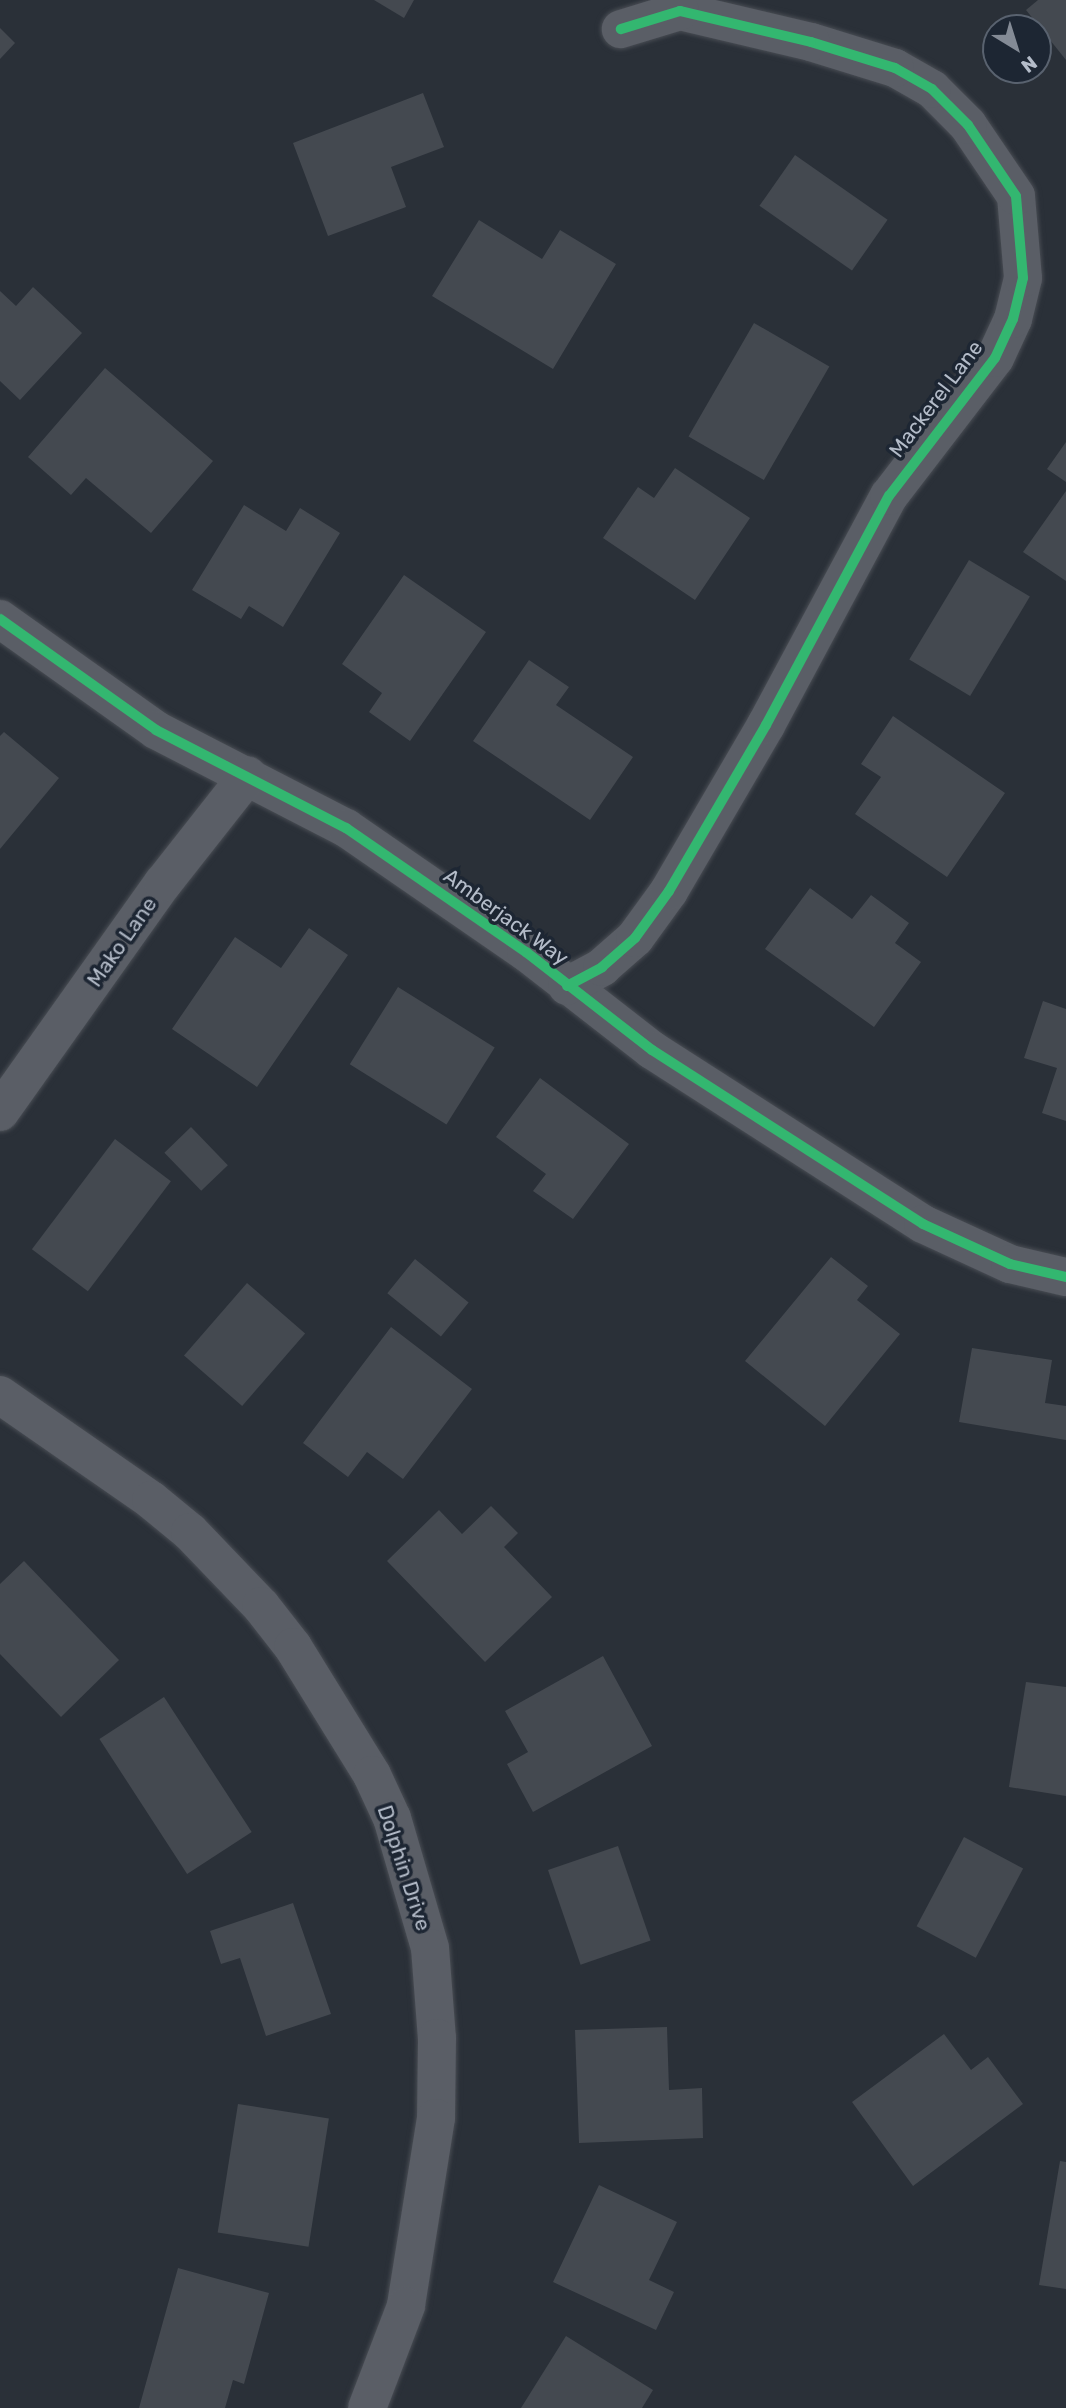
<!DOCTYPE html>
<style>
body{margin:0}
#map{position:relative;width:1066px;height:2408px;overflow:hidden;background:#2a3038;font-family:Rubik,sans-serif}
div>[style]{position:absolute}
.building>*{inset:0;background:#444950;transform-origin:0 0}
.roads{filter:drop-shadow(0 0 2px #484c53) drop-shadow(0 0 2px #484c53)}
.minor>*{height:38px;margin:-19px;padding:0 19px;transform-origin:19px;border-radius:19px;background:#5a5e66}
.cycleway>*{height:10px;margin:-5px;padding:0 5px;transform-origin:5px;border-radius:5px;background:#33b770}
span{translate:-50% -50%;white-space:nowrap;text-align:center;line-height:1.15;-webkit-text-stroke:7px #1d2633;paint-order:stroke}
.street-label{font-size:21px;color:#b4bcc9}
.north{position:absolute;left:982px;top:14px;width:70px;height:70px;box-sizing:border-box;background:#1d2633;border:2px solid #59626f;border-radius:50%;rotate:142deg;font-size:19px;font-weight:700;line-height:28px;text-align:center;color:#b4bcc9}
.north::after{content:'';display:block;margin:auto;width:24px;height:32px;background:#848b96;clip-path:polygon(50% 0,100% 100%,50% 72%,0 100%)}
</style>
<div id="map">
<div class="building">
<i style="clip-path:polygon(374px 0,414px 0,404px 18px)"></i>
<i style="clip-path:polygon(1038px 0,1066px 0,1066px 60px,1026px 10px)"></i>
<i style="clip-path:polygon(0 28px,15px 43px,0 59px)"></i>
<i style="clip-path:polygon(423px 93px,444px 147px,391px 167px,406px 207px,328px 236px,293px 143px)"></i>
<i style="left:795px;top:155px;width:113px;height:62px;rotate:35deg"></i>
<i style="clip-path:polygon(479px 220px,542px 259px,560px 230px,616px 264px,553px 369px,432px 296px)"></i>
<i style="clip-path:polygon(33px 287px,82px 333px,20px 400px,0 381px,0 291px,16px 306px)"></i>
<i style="left:754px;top:323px;width:87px;height:131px;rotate:30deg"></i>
<i style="clip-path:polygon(105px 368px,213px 461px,151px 533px,86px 478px,71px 495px,28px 457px)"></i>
<i style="clip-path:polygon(1066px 442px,1066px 482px,1047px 469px)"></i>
<i style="clip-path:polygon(675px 468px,750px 518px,695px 600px,603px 538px,638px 487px,654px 498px)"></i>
<i style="clip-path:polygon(1066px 491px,1066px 581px,1023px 552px)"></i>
<i style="clip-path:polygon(244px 505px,286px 531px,300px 508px,340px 533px,283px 627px,249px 606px,241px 619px,192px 590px)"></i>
<i style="left:969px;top:560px;width:71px;height:116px;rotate:31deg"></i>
<i style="clip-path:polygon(404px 575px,486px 632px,410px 741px,369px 712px,382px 693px,342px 664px)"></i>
<i style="clip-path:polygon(529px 660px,569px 687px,556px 705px,633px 757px,590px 820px,473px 741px)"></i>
<i style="clip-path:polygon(893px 716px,1005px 793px,947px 877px,855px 814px,881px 777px,861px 764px)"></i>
<i style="clip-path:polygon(4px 732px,59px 778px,0 849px,0 736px)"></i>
<i style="clip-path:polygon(810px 888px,852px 919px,871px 895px,909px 923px,895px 943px,921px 962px,874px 1027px,765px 949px)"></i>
<i style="clip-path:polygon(309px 928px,348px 955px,257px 1087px,172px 1029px,235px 937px,281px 968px)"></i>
<i style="left:398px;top:987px;width:114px;height:91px;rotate:32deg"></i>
<i style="clip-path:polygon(1043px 1001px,1066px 1009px,1066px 1121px,1042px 1113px,1057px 1068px,1024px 1058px)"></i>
<i style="clip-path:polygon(540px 1078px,629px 1144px,573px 1219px,533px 1191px,546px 1174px,496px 1137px)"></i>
<i style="left:191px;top:1127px;width:53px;height:37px;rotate:46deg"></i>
<i style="left:115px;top:1139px;width:70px;height:138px;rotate:37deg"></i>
<i style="clip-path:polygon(831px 1257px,868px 1286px,857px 1300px,900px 1334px,825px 1426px,745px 1361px)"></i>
<i style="left:415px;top:1259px;width:69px;height:44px;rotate:39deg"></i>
<i style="left:247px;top:1283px;width:77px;height:96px;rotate:41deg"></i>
<i style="clip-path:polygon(391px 1327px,472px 1389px,403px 1479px,367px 1452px,348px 1477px,303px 1443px)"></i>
<i style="clip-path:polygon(972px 1348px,1052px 1360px,1045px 1403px,1066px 1406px,1066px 1440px,959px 1422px)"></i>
<i style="clip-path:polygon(491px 1506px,518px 1533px,504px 1547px,552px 1597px,485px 1662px,387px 1561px,439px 1510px,462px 1534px)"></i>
<i style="clip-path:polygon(24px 1561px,119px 1660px,61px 1717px,0 1654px,0 1584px)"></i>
<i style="clip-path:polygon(603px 1656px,652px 1746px,533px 1812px,507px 1764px,528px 1752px,505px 1711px)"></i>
<i style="clip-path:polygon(1026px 1682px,1066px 1687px,1066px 1796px,1009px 1787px)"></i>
<i style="left:164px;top:1697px;width:161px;height:77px;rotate:57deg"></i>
<i style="left:964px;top:1837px;width:67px;height:101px;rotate:28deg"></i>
<i style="left:618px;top:1846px;width:100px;height:74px;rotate:71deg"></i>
<i style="clip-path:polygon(293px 1903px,331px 2014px,266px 2036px,240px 1958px,221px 1964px,210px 1931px)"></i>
<i style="clip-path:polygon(667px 2027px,669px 2090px,702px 2088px,703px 2138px,579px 2143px,575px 2030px)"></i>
<i style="clip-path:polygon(944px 2034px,971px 2070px,988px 2057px,1023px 2104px,913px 2186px,852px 2102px)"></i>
<i style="left:238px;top:2104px;width:92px;height:130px;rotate:9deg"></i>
<i style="clip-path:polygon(1060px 2161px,1066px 2162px,1066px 2289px,1039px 2285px)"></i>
<i style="clip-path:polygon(599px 2185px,677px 2222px,649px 2280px,674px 2292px,656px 2330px,553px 2282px)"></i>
<i style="clip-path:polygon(178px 2268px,269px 2293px,244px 2384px,233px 2380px,225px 2408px,139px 2408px)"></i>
<i style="clip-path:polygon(566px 2336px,653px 2390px,642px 2408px,521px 2408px)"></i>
</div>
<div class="roads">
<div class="minor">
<i style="left:0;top:619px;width:191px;rotate:35.4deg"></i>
<i style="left:156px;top:730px;width:214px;rotate:27.3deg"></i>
<i style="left:346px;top:828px;width:219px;rotate:34.6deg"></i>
<i style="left:526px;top:952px;width:160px;rotate:37.9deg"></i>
<i style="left:652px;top:1050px;width:322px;rotate:32.7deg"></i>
<i style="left:923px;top:1224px;width:96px;rotate:24.7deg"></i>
<i style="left:1010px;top:1264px;width:57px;rotate:13.1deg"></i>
<i style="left:567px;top:986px;width:40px;rotate:-28deg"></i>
<i style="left:602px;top:967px;width:44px;rotate:-41.3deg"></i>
<i style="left:635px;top:938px;width:58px;rotate:-54.1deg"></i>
<i style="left:669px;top:891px;width:192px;rotate:-59.7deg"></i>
<i style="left:766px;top:725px;width:260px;rotate:-61.8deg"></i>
<i style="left:889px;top:496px;width:174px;rotate:-52.5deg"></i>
<i style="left:995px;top:358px;width:43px;rotate:-65.2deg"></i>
<i style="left:1013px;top:319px;width:42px;rotate:-76.3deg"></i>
<i style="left:1023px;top:278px;width:82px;rotate:-94.9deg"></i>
<i style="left:1016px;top:196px;width:86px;rotate:-124.1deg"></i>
<i style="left:968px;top:125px;width:51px;rotate:-135deg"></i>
<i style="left:932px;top:89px;width:43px;rotate:-150.4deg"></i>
<i style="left:895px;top:68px;width:88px;rotate:-162.8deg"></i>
<i style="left:811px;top:42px;width:135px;rotate:-166.7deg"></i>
<i style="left:680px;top:11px;width:62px;rotate:163deg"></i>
<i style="left:0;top:1112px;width:281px;rotate:-54.6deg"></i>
<i style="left:163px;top:883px;width:137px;rotate:-51.8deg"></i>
<i style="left:0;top:1395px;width:184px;rotate:34.8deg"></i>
<i style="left:151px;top:1500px;width:50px;rotate:39.4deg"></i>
<i style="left:190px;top:1532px;width:103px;rotate:46.2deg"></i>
<i style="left:261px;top:1606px;width:52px;rotate:52deg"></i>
<i style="left:293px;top:1647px;width:150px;rotate:58.3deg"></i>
<i style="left:372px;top:1775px;width:47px;rotate:65.1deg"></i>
<i style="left:392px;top:1818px;width:135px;rotate:73.7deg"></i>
<i style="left:430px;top:1948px;width:90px;rotate:85.6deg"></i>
<i style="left:437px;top:2038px;width:80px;rotate:90.7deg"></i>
<i style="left:436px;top:2118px;width:190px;rotate:99.1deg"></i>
<i style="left:406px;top:2306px;width:109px;rotate:110.9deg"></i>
</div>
</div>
<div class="cycleway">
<i style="left:0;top:619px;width:191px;rotate:35.4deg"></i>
<i style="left:156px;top:730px;width:214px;rotate:27.3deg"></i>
<i style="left:346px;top:828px;width:219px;rotate:34.6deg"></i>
<i style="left:526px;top:952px;width:160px;rotate:37.9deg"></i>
<i style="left:652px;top:1050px;width:322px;rotate:32.7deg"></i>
<i style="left:923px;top:1224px;width:96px;rotate:24.7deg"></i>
<i style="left:1010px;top:1264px;width:57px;rotate:13.1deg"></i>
<i style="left:567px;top:986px;width:40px;rotate:-28deg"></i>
<i style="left:602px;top:967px;width:44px;rotate:-41.3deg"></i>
<i style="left:635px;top:938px;width:58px;rotate:-54.1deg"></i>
<i style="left:669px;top:891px;width:192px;rotate:-59.7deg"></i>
<i style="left:766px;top:725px;width:260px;rotate:-61.8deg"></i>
<i style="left:889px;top:496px;width:174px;rotate:-52.5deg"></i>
<i style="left:995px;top:358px;width:43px;rotate:-65.2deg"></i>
<i style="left:1013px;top:319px;width:42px;rotate:-76.3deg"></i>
<i style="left:1023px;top:278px;width:82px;rotate:-94.9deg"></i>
<i style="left:1016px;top:196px;width:86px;rotate:-124.1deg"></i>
<i style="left:968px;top:125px;width:51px;rotate:-135deg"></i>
<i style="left:932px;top:89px;width:43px;rotate:-150.4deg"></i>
<i style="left:895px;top:68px;width:88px;rotate:-162.8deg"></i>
<i style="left:811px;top:42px;width:135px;rotate:-166.7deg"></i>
<i style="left:680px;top:11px;width:62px;rotate:163deg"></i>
</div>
<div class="street-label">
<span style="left:936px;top:399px;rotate:-53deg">Mackerel Lane</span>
<span style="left:506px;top:917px;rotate:36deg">Amberjack Way</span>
<span style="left:122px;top:942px;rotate:-55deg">Mako Lane</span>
<span style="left:404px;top:1868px;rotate:72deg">Dolphin Drive</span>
</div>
<div class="north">N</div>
</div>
